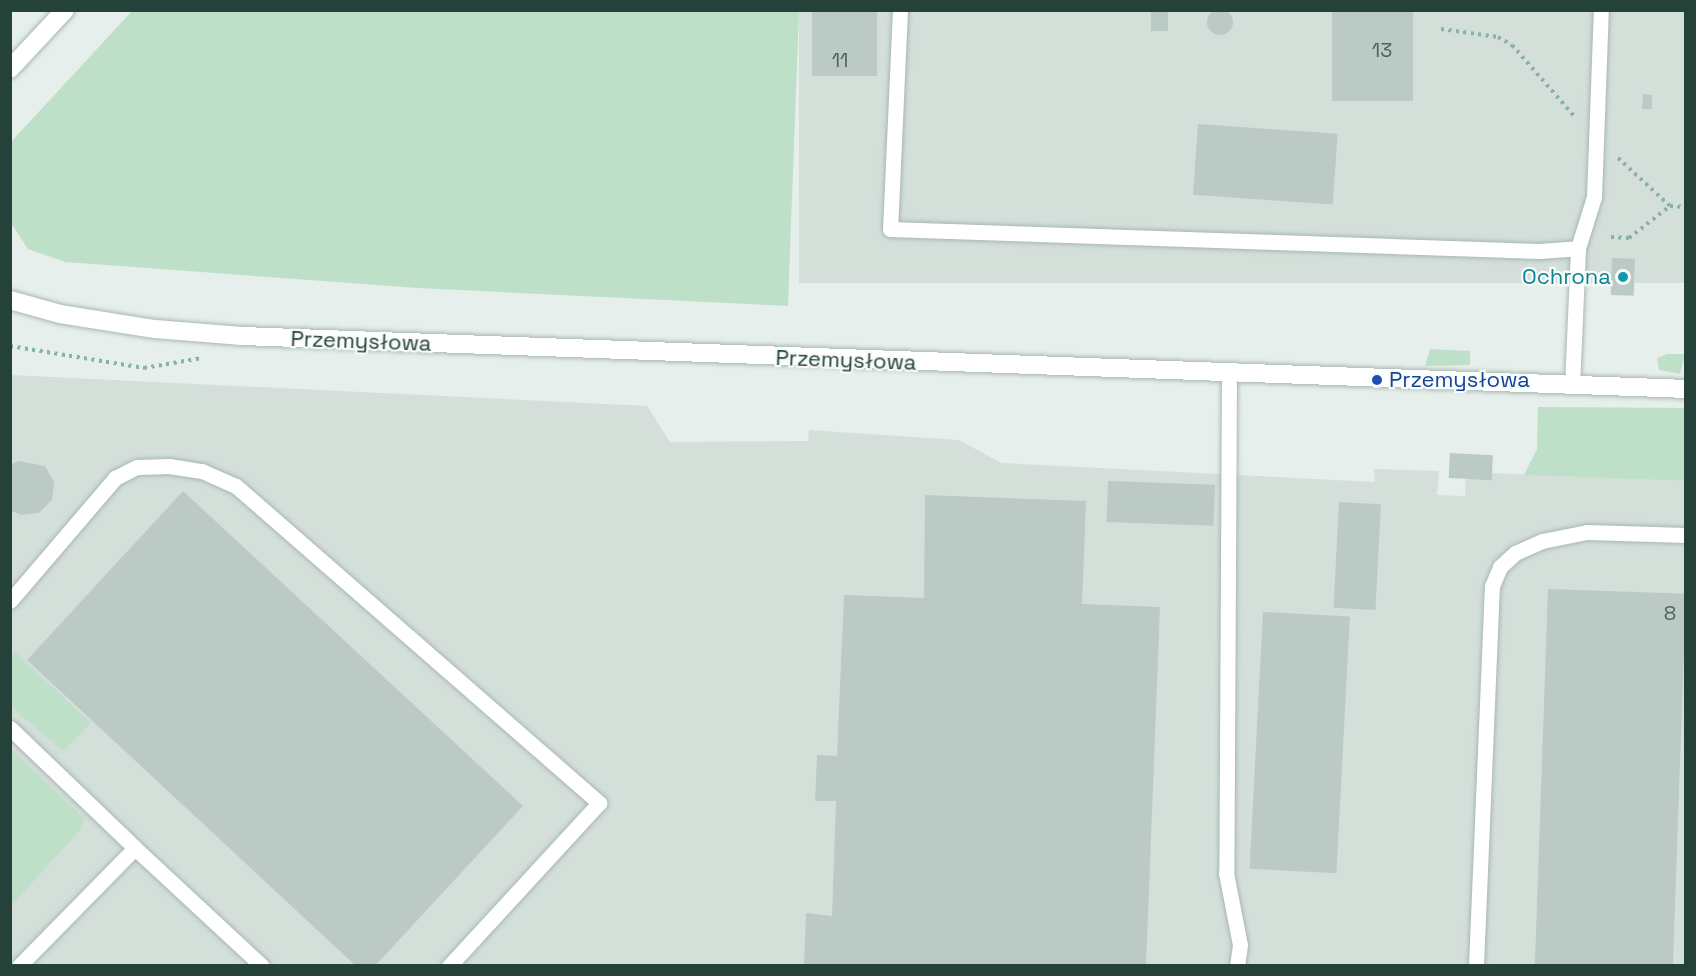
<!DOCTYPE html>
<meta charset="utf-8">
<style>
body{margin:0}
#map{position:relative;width:1696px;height:976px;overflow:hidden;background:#e6efeb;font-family:"Space Grotesk",sans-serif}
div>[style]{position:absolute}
.built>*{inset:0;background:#d4dfda;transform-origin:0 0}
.green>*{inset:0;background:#bfe0c8}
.building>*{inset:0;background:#bbcac4;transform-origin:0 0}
.round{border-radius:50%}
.path>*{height:4px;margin-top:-2px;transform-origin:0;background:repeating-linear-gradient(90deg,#86b3a5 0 3px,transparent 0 7.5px)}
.roads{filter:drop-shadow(0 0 2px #a8b8b2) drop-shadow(0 0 2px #a8b8b2)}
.lane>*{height:15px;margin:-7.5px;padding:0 7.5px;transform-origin:7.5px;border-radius:7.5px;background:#fff}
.street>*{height:18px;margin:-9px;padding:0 9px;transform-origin:9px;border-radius:9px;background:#fff}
.secondary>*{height:18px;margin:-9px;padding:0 9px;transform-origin:9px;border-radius:9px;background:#fff}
.dots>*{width:16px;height:16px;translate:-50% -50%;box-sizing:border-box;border:3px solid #f7fbf9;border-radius:50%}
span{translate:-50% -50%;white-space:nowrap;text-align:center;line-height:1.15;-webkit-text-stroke:4.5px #f7fbf9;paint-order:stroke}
.number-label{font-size:20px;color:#4a645c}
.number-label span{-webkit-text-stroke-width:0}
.culture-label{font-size:22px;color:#0d838f}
.right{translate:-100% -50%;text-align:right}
.street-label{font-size:22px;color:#24423a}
.transit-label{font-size:22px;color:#164399}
.left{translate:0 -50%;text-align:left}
.frame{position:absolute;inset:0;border:12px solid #24423a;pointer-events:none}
</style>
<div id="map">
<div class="built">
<i style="left:799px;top:11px;width:886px;height:272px"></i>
<i style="clip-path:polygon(11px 375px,647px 406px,670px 442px,808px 441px,809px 430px,959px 440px,1001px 463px,1375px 482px,1374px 469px,1439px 471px,1437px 495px,1465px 496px,1466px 472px,1685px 481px,1685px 965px,11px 966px)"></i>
</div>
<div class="green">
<i style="clip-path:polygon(132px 11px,799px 11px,788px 306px,418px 288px,65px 262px,28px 249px,11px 223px,11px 142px)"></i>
<i style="clip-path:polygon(1430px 349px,1470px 351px,1470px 365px,1425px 366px)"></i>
<i style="clip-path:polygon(1667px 354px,1685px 354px,1680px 374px,1659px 370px,1657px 358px)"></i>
<i style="clip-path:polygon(1538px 407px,1685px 408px,1685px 481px,1524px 475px,1537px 449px)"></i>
<i style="clip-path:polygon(15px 652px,91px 723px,63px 751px,11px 707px,11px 658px)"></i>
<i style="clip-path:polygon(10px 749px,84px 818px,80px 830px,11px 906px)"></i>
</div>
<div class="building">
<i class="round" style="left:1207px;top:9px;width:26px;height:26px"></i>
<i style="left:812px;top:10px;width:65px;height:66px"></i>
<i style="left:1151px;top:10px;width:17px;height:21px"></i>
<i style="left:1332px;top:10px;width:81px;height:91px"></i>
<i style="clip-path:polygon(1643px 94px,1652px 95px,1652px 109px,1642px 109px)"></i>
<i style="left:1198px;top:124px;width:140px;height:71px;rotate:4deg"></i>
<i style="left:1612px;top:258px;width:23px;height:37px;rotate:2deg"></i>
<i style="left:1450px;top:453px;width:43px;height:25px;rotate:3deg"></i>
<i style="clip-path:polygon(19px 461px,45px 466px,54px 482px,52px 500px,39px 513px,21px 515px,10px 510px,10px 465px)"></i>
<i style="left:1108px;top:481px;width:107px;height:41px;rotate:2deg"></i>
<i style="clip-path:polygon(183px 491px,523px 806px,375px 966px,356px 966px,27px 660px)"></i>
<i style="clip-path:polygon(925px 495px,1086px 501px,1082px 604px,1160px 607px,1146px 966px,804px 966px,806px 913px,832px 916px,836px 801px,815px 801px,817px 755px,837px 756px,844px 595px,924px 598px)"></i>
<i style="left:1339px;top:502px;width:42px;height:106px;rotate:3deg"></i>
<i style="left:1548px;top:589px;width:138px;height:377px;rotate:2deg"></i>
<i style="left:1263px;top:612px;width:87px;height:257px;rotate:3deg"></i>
</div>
<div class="path">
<i style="left:1441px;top:29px;width:58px;rotate:8deg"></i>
<i style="left:1498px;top:37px;width:16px;rotate:30deg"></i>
<i style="left:1512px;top:45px;width:97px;rotate:48.8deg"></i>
<i style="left:1618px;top:158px;width:71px;rotate:42.7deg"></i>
<i style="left:1611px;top:237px;width:18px;rotate:3deg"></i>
<i style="left:1629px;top:238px;width:52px;rotate:-38deg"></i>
<i style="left:1670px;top:206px;width:16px;rotate:4deg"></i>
<i style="left:10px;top:346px;width:136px;rotate:9.3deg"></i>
<i style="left:144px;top:368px;width:59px;rotate:-9.8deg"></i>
</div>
<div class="roads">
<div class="lane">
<i style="left:900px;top:10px;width:219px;rotate:92.6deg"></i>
<i style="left:890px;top:229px;width:649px;rotate:1.94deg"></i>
<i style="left:1539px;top:251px;width:39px;rotate:-4deg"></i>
<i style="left:1578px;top:248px;width:53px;rotate:-72.6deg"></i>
<i style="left:1594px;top:197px;width:187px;rotate:-87.9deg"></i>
<i style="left:1229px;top:374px;width:499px;rotate:90.3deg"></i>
<i style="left:1226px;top:873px;width:73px;rotate:79deg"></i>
<i style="left:1240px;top:945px;width:21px;rotate:98deg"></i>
<i style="left:1572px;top:386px;width:138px;rotate:-87.5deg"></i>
<i style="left:10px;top:601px;width:162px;rotate:-49.5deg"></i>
<i style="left:115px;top:478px;width:25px;rotate:-27deg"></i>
<i style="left:137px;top:467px;width:32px;rotate:-2deg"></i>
<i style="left:169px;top:466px;width:33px;rotate:9deg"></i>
<i style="left:202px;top:471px;width:37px;rotate:24deg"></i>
<i style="left:236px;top:486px;width:482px;rotate:41.1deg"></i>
<i style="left:599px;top:803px;width:222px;rotate:132.6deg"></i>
<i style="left:10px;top:728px;width:173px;rotate:43.8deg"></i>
<i style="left:19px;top:966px;width:165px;rotate:-45.5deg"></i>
<i style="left:135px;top:848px;width:173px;rotate:42.9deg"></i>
<i style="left:1476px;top:966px;width:380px;rotate:-87.6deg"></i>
<i style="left:1492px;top:586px;width:21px;rotate:-67deg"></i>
<i style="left:1500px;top:567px;width:21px;rotate:-43deg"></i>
<i style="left:1515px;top:553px;width:30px;rotate:-24deg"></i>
<i style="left:1542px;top:541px;width:46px;rotate:-11.3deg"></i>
<i style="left:1587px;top:532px;width:99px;rotate:1.7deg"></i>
</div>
<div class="street">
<i style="left:10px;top:300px;width:52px;rotate:15.6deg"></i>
<i style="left:60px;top:314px;width:96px;rotate:9deg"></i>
<i style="left:155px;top:329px;width:87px;rotate:4.6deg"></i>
<i style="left:242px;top:336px;width:1445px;rotate:2.1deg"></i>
</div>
<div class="secondary">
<i style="left:10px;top:69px;width:81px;rotate:-47deg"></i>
</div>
</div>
<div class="dots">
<i style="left:1623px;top:277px;background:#0f9aa8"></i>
<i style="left:1377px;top:380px;background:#1a4fb4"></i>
</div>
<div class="number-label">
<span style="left:1382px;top:50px">13</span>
<span style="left:840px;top:60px">11</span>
<span style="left:1670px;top:613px">8</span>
</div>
<div class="culture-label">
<span class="right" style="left:1611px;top:277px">Ochrona</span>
</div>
<div class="street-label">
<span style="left:361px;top:341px;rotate:2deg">Przemysłowa</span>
<span style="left:846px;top:360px;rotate:2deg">Przemysłowa</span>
</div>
<div class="transit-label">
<span class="left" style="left:1389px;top:380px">Przemysłowa</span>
</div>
<div class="frame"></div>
</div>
